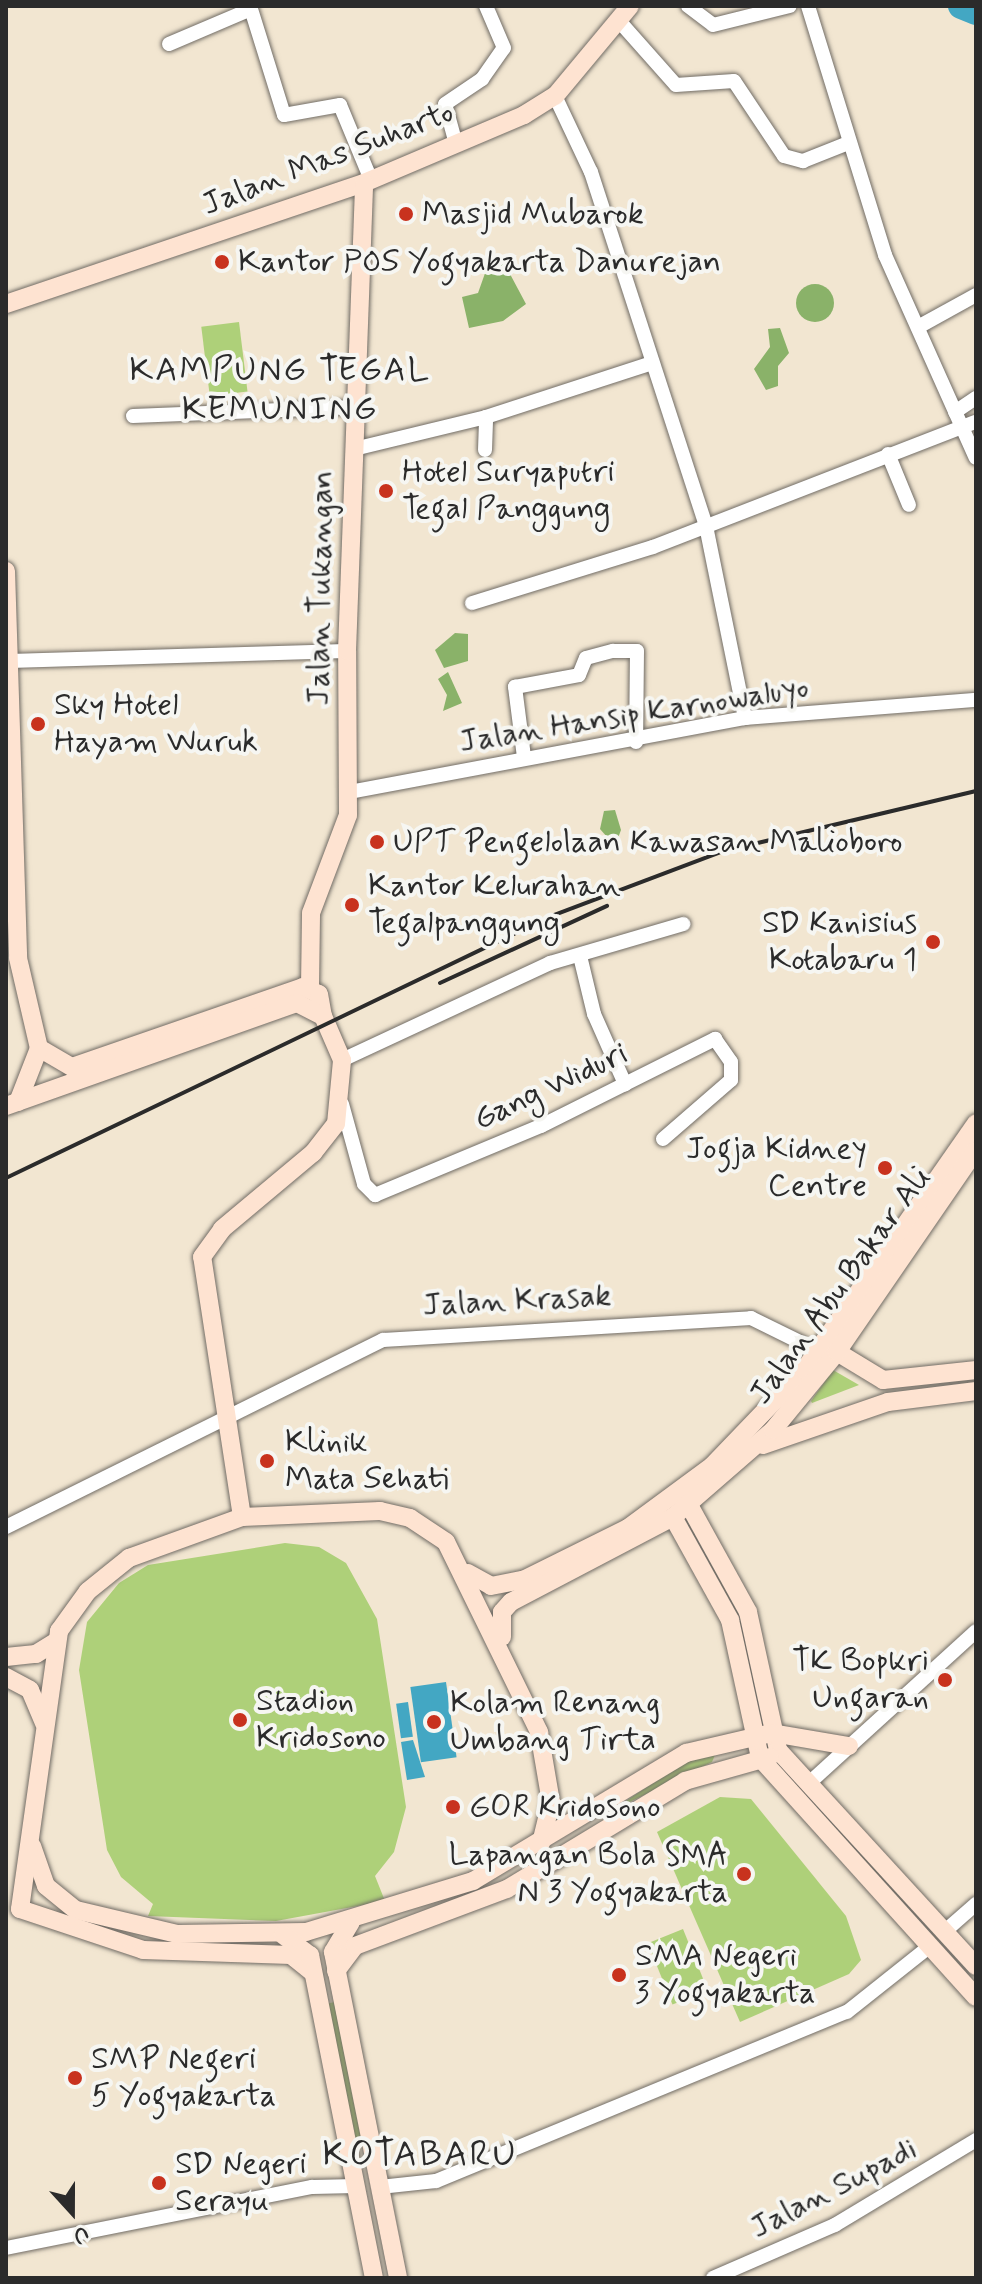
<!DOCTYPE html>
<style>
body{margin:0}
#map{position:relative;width:982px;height:2284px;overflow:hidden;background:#f2e6d1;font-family:Mynerve,sans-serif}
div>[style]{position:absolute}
.green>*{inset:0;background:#aed079;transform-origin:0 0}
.forest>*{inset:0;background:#8ab269}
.round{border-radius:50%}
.water>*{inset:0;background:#43a7c3;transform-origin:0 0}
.river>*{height:26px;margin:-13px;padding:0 13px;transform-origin:13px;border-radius:13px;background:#43a7c3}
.roads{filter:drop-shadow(0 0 2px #716c65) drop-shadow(0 0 2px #716c65)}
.street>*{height:14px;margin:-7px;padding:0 7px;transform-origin:7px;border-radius:7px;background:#fff}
.secondary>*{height:18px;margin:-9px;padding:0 9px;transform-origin:9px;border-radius:9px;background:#fee3d1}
.rail>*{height:4px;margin:-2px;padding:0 2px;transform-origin:2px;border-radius:2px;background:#2b2b2b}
.dots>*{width:22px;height:22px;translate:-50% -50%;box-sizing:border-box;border:4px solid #f6f6f2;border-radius:50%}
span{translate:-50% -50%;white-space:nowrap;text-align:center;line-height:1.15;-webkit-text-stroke:8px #f6f6f2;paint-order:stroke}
.street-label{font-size:32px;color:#2b2b2b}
.poi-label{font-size:32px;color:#2b2b2b}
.left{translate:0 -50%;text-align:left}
.right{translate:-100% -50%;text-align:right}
.neighbourhood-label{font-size:34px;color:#2b2b2b;letter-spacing:2px}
.quarter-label{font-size:36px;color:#2b2b2b;letter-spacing:2px}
.frame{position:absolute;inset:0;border:8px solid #2b2b2b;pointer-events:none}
.north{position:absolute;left:32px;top:2172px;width:80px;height:80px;-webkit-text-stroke:6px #f6f6f2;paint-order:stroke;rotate:159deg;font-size:22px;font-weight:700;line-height:32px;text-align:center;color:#2b2b2b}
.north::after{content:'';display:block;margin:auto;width:28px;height:36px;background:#2b2b2b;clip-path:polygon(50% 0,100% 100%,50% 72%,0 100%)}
</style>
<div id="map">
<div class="green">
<i style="left:239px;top:322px;width:70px;height:38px;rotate:83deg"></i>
<i style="clip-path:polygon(833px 1370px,859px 1385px,812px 1403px,811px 1401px)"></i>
<i style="clip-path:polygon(285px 1543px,319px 1547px,346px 1563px,377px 1619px,406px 1807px,394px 1852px,375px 1876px,385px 1901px,276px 1921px,148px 1916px,153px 1904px,121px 1877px,107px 1850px,79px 1670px,87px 1622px,119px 1583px,148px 1565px)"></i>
<i style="clip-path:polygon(715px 1755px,712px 1762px,611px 1811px,689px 1759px)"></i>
<i style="clip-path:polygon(720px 1797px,751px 1799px,846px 1916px,861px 1960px,849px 1974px,740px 2022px,657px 1832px)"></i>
<i style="left:683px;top:1929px;width:66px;height:38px;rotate:68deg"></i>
<i style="left:335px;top:2002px;width:143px;height:9px;rotate:79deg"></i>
</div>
<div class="forest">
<i style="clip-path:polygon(503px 261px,526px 304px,503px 321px,469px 328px,462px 297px,478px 293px,489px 262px)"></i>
<i class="round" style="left:796px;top:284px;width:38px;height:38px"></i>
<i style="clip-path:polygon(780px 328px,789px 353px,778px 366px,778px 386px,766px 390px,754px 369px,770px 347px,768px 329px)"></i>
<i style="clip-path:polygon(455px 633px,468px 634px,468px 661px,444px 668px,435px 650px)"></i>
<i style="clip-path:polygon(448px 672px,462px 703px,443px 711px,447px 695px,438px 679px)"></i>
<i style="clip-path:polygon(615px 810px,621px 830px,615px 846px,600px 829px,604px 811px)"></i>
</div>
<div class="water">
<i style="left:446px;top:1682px;width:76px;height:36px;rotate:82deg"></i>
<i style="left:408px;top:1702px;width:35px;height:12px;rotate:82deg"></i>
<i style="clip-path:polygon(413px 1740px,425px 1777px,407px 1780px,401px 1742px)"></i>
</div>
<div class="river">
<i style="left:961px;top:6px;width:16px;rotate:22deg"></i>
</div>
<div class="roads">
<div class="street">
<i style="left:688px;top:6px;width:31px;rotate:37deg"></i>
<i style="left:713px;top:25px;width:79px;rotate:-13.9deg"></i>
<i style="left:808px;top:6px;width:261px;rotate:72.8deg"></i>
<i style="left:885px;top:255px;width:222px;rotate:65.9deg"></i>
<i style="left:620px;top:22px;width:84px;rotate:48.4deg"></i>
<i style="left:676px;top:85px;width:58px;rotate:-3.9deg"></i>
<i style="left:734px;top:81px;width:90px;rotate:56.3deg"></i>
<i style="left:784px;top:156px;width:20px;rotate:15deg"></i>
<i style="left:803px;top:161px;width:46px;rotate:-21.6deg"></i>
<i style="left:169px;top:44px;width:89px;rotate:-23.1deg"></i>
<i style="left:251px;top:9px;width:111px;rotate:72.7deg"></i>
<i style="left:284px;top:115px;width:57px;rotate:-10.1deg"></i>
<i style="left:340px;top:105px;width:81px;rotate:67.5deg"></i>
<i style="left:555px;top:96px;width:84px;rotate:64.7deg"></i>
<i style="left:591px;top:172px;width:372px;rotate:72deg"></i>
<i style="left:706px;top:526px;width:196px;rotate:78.5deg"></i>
<i style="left:456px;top:144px;width:41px;rotate:-105.4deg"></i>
<i style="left:445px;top:104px;width:45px;rotate:-34deg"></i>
<i style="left:482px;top:79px;width:38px;rotate:-55deg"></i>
<i style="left:504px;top:48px;width:46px;rotate:-113.2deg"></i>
<i style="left:918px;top:327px;width:66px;rotate:-28.9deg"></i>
<i style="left:955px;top:412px;width:25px;rotate:-34deg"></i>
<i style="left:133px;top:416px;width:223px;rotate:-2.3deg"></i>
<i style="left:354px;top:449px;width:136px;rotate:-13.6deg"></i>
<i style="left:485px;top:450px;width:33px;rotate:-88deg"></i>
<i style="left:486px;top:417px;width:175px;rotate:-18deg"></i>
<i style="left:888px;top:454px;width:55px;rotate:67.6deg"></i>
<i style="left:472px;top:603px;width:189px;rotate:-17.2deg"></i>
<i style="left:653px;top:547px;width:346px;rotate:-21.2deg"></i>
<i style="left:8px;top:661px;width:339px;rotate:-1.7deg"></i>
<i style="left:524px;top:757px;width:71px;rotate:-97.3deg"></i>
<i style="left:515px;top:687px;width:65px;rotate:-10.6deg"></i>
<i style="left:579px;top:675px;width:18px;rotate:-68deg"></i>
<i style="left:586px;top:658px;width:28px;rotate:-15deg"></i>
<i style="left:613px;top:651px;width:24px"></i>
<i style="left:637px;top:651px;width:91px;rotate:90.6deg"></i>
<i style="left:349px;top:792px;width:403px;rotate:-10.6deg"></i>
<i style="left:745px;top:718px;width:232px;rotate:-4.5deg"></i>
<i style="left:580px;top:956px;width:60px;rotate:76.4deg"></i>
<i style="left:594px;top:1014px;width:77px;rotate:66.1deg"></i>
<i style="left:342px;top:1060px;width:230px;rotate:-25deg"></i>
<i style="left:550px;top:963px;width:139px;rotate:-16.3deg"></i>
<i style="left:342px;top:1104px;width:83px;rotate:74.6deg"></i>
<i style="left:364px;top:1184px;width:16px;rotate:45deg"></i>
<i style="left:375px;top:1195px;width:180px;rotate:-22.6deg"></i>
<i style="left:541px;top:1126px;width:195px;rotate:-26.6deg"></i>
<i style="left:715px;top:1039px;width:28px;rotate:55deg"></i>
<i style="left:731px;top:1062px;width:18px;rotate:90deg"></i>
<i style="left:731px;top:1080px;width:90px;rotate:139.1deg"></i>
<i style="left:6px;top:1527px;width:421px;rotate:-26.4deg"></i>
<i style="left:383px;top:1340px;width:369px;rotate:-3.4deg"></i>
<i style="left:751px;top:1318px;width:75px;rotate:26.2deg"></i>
<i style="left:808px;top:1784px;width:227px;rotate:-42.3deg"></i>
<i style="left:944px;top:1932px;width:43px;rotate:-41.2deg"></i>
<i style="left:380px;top:2187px;width:56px;rotate:-6.1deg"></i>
<i style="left:436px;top:2181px;width:444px;rotate:-22.4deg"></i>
<i style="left:847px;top:2012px;width:106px;rotate:-38.5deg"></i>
<i style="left:6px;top:2248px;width:312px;rotate:-11.3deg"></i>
<i style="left:312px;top:2187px;width:44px;rotate:-1.3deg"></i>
<i style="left:713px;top:2278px;width:133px;rotate:-23.5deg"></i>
<i style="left:835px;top:2225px;width:165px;rotate:-31.1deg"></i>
</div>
<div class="secondary">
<i style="left:6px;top:304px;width:378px;rotate:-18.7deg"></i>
<i style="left:364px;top:183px;width:174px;rotate:-23deg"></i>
<i style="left:524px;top:115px;width:36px;rotate:-32deg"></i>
<i style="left:555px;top:96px;width:117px;rotate:-50.2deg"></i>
<i style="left:6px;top:571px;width:387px;rotate:88.2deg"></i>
<i style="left:18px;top:958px;width:92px;rotate:76.9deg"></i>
<i style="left:39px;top:1048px;width:56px;rotate:30.3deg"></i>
<i style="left:310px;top:987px;width:74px;rotate:-89.2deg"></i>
<i style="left:311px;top:913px;width:105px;rotate:-69.3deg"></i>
<i style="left:348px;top:815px;width:164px;rotate:-90.3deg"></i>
<i style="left:347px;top:651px;width:468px;rotate:-87.9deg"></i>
<i style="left:72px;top:1067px;width:244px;rotate:-19.1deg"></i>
<i style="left:303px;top:987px;width:17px;rotate:24deg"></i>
<i style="left:319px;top:994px;width:22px;rotate:80deg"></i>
<i style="left:18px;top:1102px;width:58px;rotate:-68.7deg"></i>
<i style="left:6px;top:1106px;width:309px;rotate:-19.5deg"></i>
<i style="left:297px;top:1003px;width:29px;rotate:27deg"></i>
<i style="left:837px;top:1352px;width:54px;rotate:31.3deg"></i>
<i style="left:883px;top:1380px;width:94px;rotate:-6.1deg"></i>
<i style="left:763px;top:1445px;width:132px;rotate:-19deg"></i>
<i style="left:888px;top:1402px;width:89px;rotate:-7.1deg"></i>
<i style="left:689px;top:1505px;width:122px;rotate:61.1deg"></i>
<i style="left:748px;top:1612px;width:141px;rotate:77.7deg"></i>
<i style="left:778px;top:1750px;width:293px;rotate:47.5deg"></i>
<i style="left:242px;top:1517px;width:263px;rotate:-98.7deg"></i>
<i style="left:202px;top:1257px;width:34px;rotate:-54deg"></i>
<i style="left:222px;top:1229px;width:119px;rotate:-39.9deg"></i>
<i style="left:313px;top:1153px;width:37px;rotate:-52deg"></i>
<i style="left:336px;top:1124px;width:64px;rotate:-84.6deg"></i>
<i style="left:342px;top:1060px;width:48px;rotate:-113.4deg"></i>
<i style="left:673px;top:1517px;width:118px;rotate:61deg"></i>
<i style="left:730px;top:1620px;width:141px;rotate:77.7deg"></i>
<i style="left:760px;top:1758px;width:322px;rotate:47.9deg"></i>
<i style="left:468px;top:1573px;width:26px;rotate:29deg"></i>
<i style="left:491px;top:1586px;width:33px;rotate:-11deg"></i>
<i style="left:523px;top:1580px;width:117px;rotate:-26.3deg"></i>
<i style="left:628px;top:1528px;width:104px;rotate:-36.4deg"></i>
<i style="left:712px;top:1466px;width:133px;rotate:-46.2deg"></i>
<i style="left:804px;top:1370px;width:301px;rotate:-55.1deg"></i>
<i style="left:502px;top:1637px;width:25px;rotate:-90deg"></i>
<i style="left:502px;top:1612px;width:13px;rotate:-48deg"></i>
<i style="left:511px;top:1602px;width:183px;rotate:-27.7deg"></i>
<i style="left:673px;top:1517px;width:133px;rotate:-41deg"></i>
<i style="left:773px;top:1430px;width:101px;rotate:-50.6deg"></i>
<i style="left:837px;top:1352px;width:245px;rotate:-55.5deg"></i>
<i style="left:6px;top:1657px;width:30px;rotate:-6deg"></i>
<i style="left:36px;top:1654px;width:22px;rotate:-32deg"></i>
<i style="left:6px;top:1677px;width:27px;rotate:28deg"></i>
<i style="left:30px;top:1690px;width:36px;rotate:67deg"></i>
<i style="left:32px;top:1846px;width:42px;rotate:70.7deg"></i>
<i style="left:46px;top:1886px;width:38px;rotate:39deg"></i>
<i style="left:76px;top:1910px;width:104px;rotate:13.4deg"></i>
<i style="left:177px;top:1934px;width:129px;rotate:-0.9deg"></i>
<i style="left:306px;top:1932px;width:175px;rotate:-17deg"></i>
<i style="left:473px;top:1881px;width:249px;rotate:-31deg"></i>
<i style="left:686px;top:1753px;width:88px;rotate:-13.1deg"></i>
<i style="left:772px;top:1733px;width:78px;rotate:9.6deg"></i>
<i style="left:20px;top:1909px;width:281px;rotate:-82deg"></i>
<i style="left:59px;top:1631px;width:49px;rotate:-54.1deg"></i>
<i style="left:88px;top:1591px;width:53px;rotate:-38.8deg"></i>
<i style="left:129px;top:1558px;width:120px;rotate:-19.9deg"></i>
<i style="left:242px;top:1517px;width:138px;rotate:-2.5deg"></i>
<i style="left:380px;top:1511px;width:31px;rotate:13deg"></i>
<i style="left:410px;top:1518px;width:43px;rotate:33.7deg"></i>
<i style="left:446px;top:1542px;width:212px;rotate:63.9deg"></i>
<i style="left:539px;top:1732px;width:71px;rotate:80.3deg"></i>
<i style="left:551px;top:1802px;width:42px;rotate:103.7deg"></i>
<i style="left:20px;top:1909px;width:130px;rotate:18.4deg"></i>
<i style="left:143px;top:1950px;width:148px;rotate:1.9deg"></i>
<i style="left:291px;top:1955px;width:28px;rotate:39deg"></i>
<i style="left:351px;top:1922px;width:35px;rotate:121deg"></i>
<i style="left:333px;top:1952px;width:332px;rotate:78.7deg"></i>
<i style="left:283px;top:1935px;width:34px;rotate:37deg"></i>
<i style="left:310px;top:1955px;width:329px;rotate:78.8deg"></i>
<i style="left:336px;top:1971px;width:31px;rotate:-53deg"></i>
<i style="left:355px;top:1946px;width:162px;rotate:-20.6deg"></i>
<i style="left:507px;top:1889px;width:208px;rotate:-31.2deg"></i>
<i style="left:685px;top:1781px;width:88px;rotate:-15.8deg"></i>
</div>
</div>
<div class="rail">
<i style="left:440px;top:983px;width:184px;rotate:-24.8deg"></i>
<i style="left:6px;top:1178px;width:602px;rotate:-25.67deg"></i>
<i style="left:549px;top:917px;width:187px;rotate:-20.7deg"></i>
<i style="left:724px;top:851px;width:259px;rotate:-13.4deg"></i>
</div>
<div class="dots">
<i style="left:406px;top:214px;background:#c8321e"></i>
<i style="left:222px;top:262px;background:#c8321e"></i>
<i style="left:386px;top:491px;background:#c8321e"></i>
<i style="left:38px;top:724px;background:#c8321e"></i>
<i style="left:377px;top:842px;background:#c8321e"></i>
<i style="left:352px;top:905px;background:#c8321e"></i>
<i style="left:933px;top:942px;background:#c8321e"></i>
<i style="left:885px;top:1168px;background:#c8321e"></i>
<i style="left:267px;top:1461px;background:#c8321e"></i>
<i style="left:945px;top:1680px;background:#c8321e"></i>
<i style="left:240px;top:1720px;background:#c8321e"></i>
<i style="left:434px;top:1722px;background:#c8321e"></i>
<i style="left:453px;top:1807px;background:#c8321e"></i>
<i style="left:744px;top:1874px;background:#c8321e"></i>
<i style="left:619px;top:1975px;background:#c8321e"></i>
<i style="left:75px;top:2078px;background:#c8321e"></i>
<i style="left:159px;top:2183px;background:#c8321e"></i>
</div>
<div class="street-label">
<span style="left:328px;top:159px;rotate:-21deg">Jalan Mas Suharto</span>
<span style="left:321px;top:588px;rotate:-89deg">Jalan Tukangan</span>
<span style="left:634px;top:715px;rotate:-9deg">Jalan Hansip Karnowaluyo</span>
<span style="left:551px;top:1087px;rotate:-25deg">Gang Widuri</span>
<span style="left:841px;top:1286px;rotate:-54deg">Jalan Abu Bakar Ali</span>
<span style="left:517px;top:1301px;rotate:-3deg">Jalan Krasak</span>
<span style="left:834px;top:2189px;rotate:-27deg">Jalan Supadi</span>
</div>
<div class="poi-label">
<span class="left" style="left:422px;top:214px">Masjid Mubarok</span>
<span class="left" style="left:238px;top:262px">Kantor POS Yogyakarta Danurejan</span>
<span class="left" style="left:402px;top:491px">Hotel Suryaputri<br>Tegal Panggung</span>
<span class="left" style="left:54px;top:724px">Sky Hotel<br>Hayam Wuruk</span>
<span class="left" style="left:393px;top:842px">UPT Pengelolaan Kawasan Malioboro</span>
<span class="left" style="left:368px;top:905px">Kantor Kelurahan<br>Tegalpanggung</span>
<span class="right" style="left:917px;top:942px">SD Kanisius<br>Kotabaru 1</span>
<span class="right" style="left:867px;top:1168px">Jogja Kidney<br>Centre</span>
<span class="left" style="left:285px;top:1461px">Klinik<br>Mata Sehati</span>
<span class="right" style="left:929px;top:1680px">TK Bopkri<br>Ungaran</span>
<span class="left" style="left:256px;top:1720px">Stadion<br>Kridosono</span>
<span class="left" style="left:450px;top:1722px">Kolam Renang<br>Umbang Tirta</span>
<span class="left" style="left:469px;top:1807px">GOR Kridosono</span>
<span class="right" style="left:728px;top:1874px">Lapangan Bola SMA<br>N 3 Yogyakarta</span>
<span class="left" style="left:635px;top:1975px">SMA Negeri<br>3 Yogyakarta</span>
<span class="left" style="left:91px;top:2078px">SMP Negeri<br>5 Yogyakarta</span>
<span class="left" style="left:175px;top:2183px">SD Negeri<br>Serayu</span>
</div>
<div class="neighbourhood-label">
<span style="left:280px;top:390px">KAMPUNG TEGAL<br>KEMUNING</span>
</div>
<div class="quarter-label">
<span style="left:420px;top:2156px">KOTABARU</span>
</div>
<div class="frame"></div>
<div class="north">U</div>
</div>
